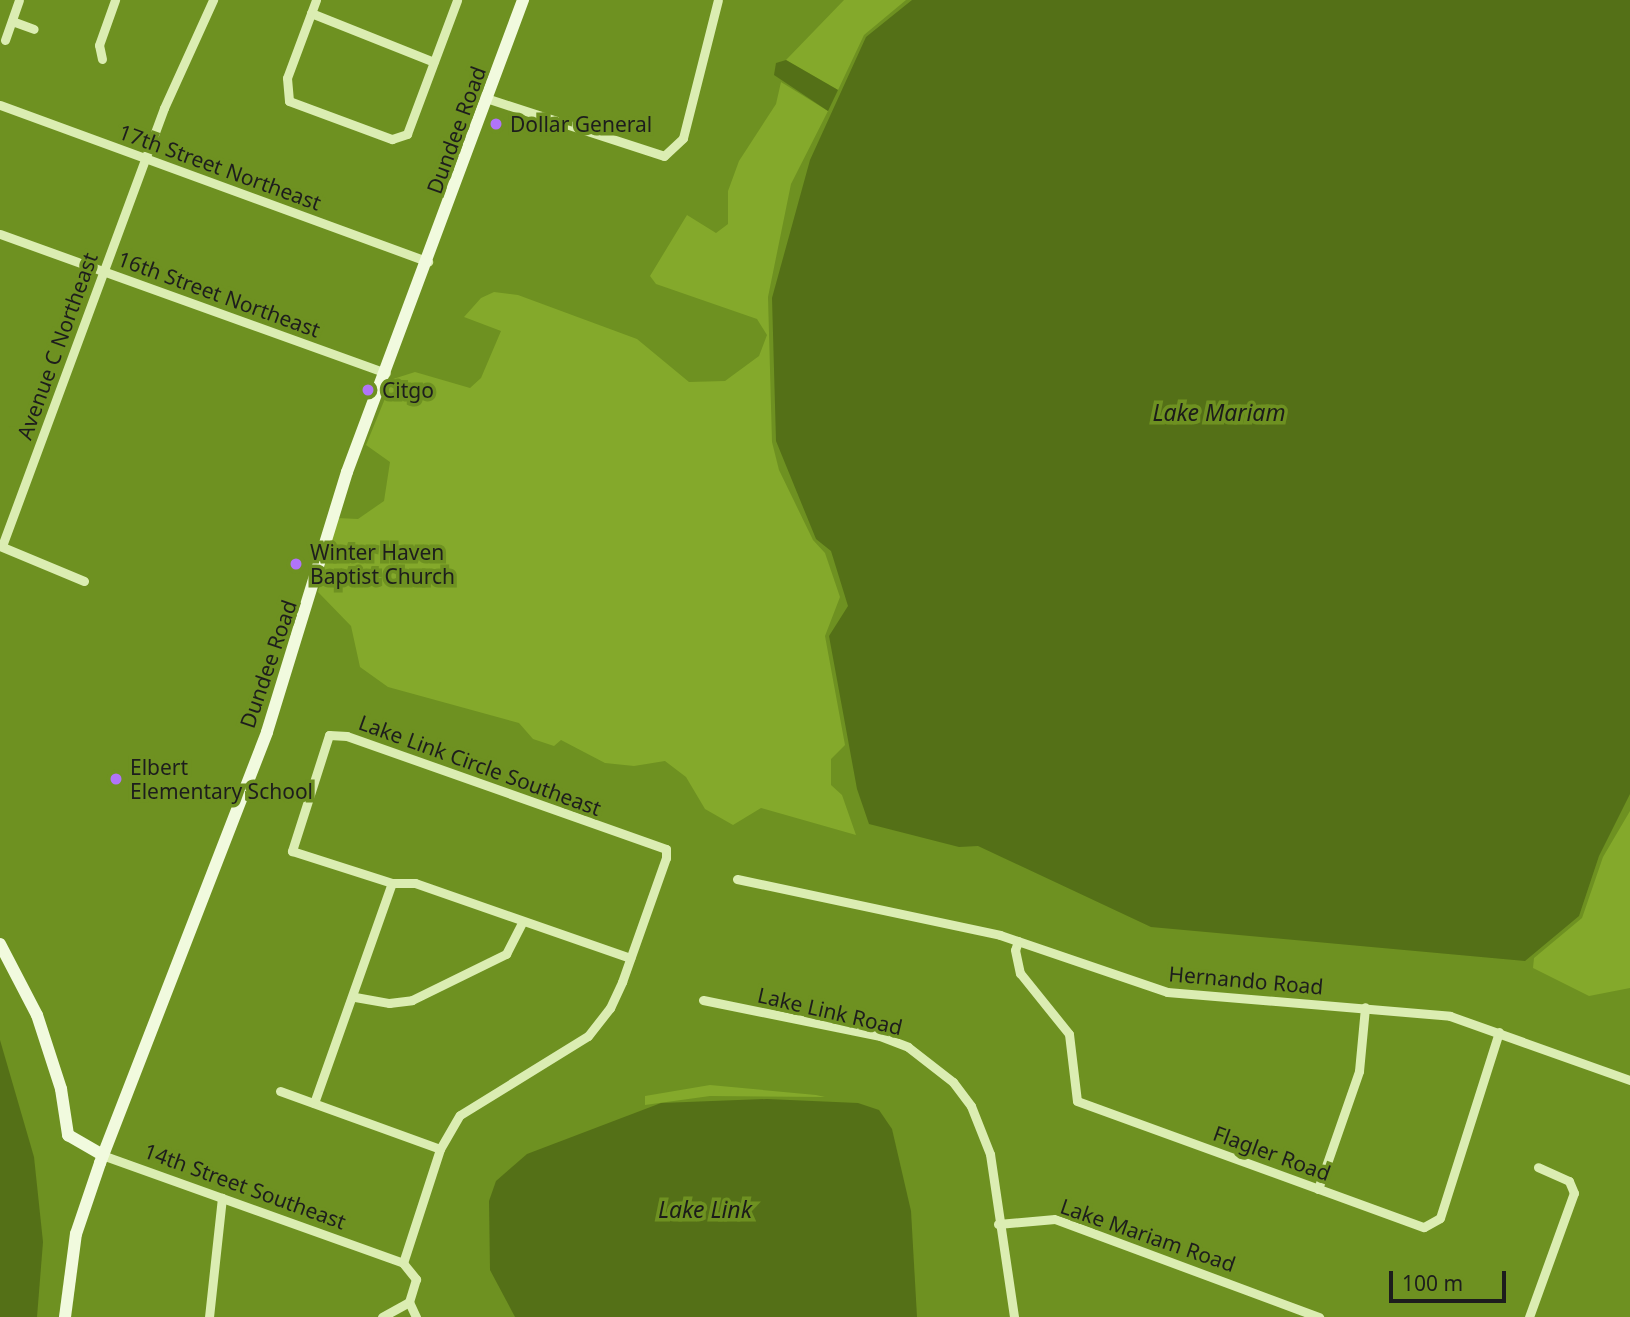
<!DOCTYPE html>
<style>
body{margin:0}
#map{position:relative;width:1630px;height:1317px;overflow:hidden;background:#6e9121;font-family:"Noto Sans",sans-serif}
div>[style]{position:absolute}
.green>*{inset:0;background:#84a92b}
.water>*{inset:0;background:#547017}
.street>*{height:9px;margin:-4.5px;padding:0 4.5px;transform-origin:4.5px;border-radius:4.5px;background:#dbedb2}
.secondary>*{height:12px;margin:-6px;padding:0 6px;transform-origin:6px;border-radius:6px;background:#f1fade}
.dots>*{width:19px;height:19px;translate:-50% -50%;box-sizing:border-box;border:4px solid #6e9121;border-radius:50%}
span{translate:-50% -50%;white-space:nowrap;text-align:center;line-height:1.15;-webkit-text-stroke:7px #6e9121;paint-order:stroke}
.poi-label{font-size:21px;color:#1d1d1d}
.left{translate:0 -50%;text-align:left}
.street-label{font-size:21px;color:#1d1d1d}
.water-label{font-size:23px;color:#1c1c1a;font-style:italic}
.scale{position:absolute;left:1389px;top:1271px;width:117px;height:32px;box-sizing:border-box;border:4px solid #1d1d1d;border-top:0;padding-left:9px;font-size:21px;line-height:24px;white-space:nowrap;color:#1d1d1d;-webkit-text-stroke:5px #6e9121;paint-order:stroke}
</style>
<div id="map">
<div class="green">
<i style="clip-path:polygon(844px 0,906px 0,864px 35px,838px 90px,786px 60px)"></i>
<i style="clip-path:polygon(781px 82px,828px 111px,791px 184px,768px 297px,772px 442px,779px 470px,813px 540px,825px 553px,840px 597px,825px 636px,845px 745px,831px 759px,831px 785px,842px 795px,856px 835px,761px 808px,733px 825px,705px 809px,686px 777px,665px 761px,634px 766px,605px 763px,561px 740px,554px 746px,533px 739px,519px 723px,388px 687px,360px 667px,351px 626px,318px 592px,337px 518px,358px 519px,384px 501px,390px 462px,366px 445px,393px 379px,415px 372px,470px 388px,481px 378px,501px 331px,464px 317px,481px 298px,494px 292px,518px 295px,637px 339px,689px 382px,725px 381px,759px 356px,767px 335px,757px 319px,656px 284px,650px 276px,687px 215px,716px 233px,728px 224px,728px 191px,739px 161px,776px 104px)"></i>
<i style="clip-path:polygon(1630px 811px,1630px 988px,1589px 996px,1533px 968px,1534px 958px,1582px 918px,1603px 857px)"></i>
<i style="clip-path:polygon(710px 1085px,816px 1095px,825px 1097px,710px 1096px,645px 1105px,645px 1096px)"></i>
</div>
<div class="water">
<i style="clip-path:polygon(912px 0,1630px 0,1630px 794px,1599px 856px,1579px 916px,1525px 961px,1151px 927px,978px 846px,959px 847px,869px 824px,857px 789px,829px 636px,848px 606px,831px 551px,816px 539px,776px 441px,772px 298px,810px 160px,866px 37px)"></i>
<i style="clip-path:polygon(786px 60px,838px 90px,828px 111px,774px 75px,776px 63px)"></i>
<i style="clip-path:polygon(0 1040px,34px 1157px,43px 1242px,37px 1317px,0 1317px)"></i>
<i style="clip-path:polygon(767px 1099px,858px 1103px,879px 1110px,892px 1129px,911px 1211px,917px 1317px,515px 1317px,490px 1270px,489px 1201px,496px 1181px,527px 1154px,661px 1103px)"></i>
</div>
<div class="street">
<i style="left:316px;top:0;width:83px;rotate:110.4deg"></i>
<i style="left:287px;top:78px;width:23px;rotate:85deg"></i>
<i style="left:289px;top:101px;width:110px;rotate:20.3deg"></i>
<i style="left:392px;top:139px;width:16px;rotate:-18deg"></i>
<i style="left:407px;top:134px;width:143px;rotate:-69.5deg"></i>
<i style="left:311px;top:13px;width:132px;rotate:21.7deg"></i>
<i style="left:12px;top:21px;width:23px;rotate:20deg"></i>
<i style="left:5px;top:40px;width:42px;rotate:-70.7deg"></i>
<i style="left:102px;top:59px;width:14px;rotate:-102deg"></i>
<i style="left:99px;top:45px;width:48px;rotate:-70.4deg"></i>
<i style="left:489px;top:99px;width:184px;rotate:18deg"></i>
<i style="left:664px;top:156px;width:26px;rotate:-43deg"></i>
<i style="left:683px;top:138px;width:142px;rotate:-75.8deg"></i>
<i style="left:0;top:105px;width:456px;rotate:20.1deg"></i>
<i style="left:0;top:234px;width:410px;rotate:19.8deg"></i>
<i style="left:0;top:546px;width:91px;rotate:22.6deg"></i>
<i style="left:2px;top:546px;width:467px;rotate:-69.7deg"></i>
<i style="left:164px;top:108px;width:119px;rotate:-65.6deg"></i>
<i style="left:737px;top:879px;width:269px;rotate:12deg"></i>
<i style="left:1000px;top:935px;width:176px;rotate:18.8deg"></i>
<i style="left:1167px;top:992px;width:284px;rotate:4.8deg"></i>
<i style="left:1450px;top:1016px;width:191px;rotate:19.6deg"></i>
<i style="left:1018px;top:941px;width:9px;rotate:108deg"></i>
<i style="left:1015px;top:950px;width:24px;rotate:78deg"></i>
<i style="left:1020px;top:973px;width:78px;rotate:51.2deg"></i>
<i style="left:1069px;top:1034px;width:67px;rotate:83.2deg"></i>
<i style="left:1077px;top:1101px;width:369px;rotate:20deg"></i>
<i style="left:1424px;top:1227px;width:18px;rotate:-29deg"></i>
<i style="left:1440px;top:1218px;width:195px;rotate:-72.4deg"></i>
<i style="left:355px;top:997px;width:35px;rotate:10deg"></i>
<i style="left:389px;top:1003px;width:23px;rotate:-7deg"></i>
<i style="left:412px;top:1000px;width:105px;rotate:-26.1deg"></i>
<i style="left:506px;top:954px;width:36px;rotate:-63deg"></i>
<i style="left:703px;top:1000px;width:181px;rotate:11.5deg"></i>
<i style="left:880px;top:1036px;width:30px;rotate:21deg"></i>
<i style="left:908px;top:1047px;width:57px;rotate:37.9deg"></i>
<i style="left:953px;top:1082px;width:30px;rotate:53deg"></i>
<i style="left:971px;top:1106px;width:52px;rotate:68.4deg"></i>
<i style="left:990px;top:1154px;width:165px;rotate:81.6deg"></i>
<i style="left:280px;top:1091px;width:170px;rotate:19.9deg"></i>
<i style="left:314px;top:1103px;width:233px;rotate:-70.5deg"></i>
<i style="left:102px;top:1155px;width:320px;rotate:19.7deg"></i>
<i style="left:403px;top:1263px;width:21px;rotate:51deg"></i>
<i style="left:416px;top:1279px;width:24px;rotate:107deg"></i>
<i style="left:409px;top:1302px;width:17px;rotate:65deg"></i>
<i style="left:1318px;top:1189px;width:125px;rotate:-70.8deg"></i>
<i style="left:1359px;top:1071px;width:64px;rotate:-84.6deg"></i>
<i style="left:998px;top:1224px;width:57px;rotate:-5deg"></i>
<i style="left:1055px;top:1219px;width:282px;rotate:20.4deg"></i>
<i style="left:403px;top:1263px;width:120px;rotate:-72deg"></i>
<i style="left:440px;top:1149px;width:39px;rotate:-60deg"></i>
<i style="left:460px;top:1115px;width:150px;rotate:-31.7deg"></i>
<i style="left:588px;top:1036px;width:36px;rotate:-52deg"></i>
<i style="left:610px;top:1008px;width:29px;rotate:-65deg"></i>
<i style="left:622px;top:982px;width:132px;rotate:-70.5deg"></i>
<i style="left:666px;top:858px;width:9px;rotate:-90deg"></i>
<i style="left:666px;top:849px;width:338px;rotate:-160.5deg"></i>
<i style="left:347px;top:736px;width:18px;rotate:-177deg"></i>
<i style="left:329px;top:735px;width:122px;rotate:107.7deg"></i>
<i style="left:292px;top:851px;width:105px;rotate:17.7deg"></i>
<i style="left:392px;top:883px;width:23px"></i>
<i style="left:415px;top:883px;width:228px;rotate:19.2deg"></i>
<i style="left:209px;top:1317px;width:120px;rotate:-83.8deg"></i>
<i style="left:382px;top:1317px;width:31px;rotate:-29deg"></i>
<i style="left:1529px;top:1317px;width:132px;rotate:-70.1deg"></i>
<i style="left:1574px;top:1193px;width:13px;rotate:-113deg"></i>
<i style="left:1569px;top:1181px;width:34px;rotate:-156deg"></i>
</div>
<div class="secondary">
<i style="left:0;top:944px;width:80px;rotate:62.5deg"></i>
<i style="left:37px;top:1015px;width:78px;rotate:72deg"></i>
<i style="left:61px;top:1089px;width:47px;rotate:81.3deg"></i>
<i style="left:68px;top:1135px;width:39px;rotate:30deg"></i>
<i style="left:65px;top:1317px;width:84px;rotate:-82.5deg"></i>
<i style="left:76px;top:1234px;width:75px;rotate:-71.3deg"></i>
<i style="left:100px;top:1163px;width:462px;rotate:-68.8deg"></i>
<i style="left:267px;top:732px;width:272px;rotate:-72.9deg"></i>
<i style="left:347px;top:472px;width:504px;rotate:-69.55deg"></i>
</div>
<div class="dots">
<i style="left:496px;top:124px;background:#b174f9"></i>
<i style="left:368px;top:390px;background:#b174f9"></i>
<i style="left:296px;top:564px;background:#b174f9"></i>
<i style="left:116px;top:779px;background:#b174f9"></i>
</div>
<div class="poi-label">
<span class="left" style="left:510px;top:124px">Dollar General</span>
<span class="left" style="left:382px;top:390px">Citgo</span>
<span class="left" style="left:310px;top:564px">Winter Haven<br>Baptist Church</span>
<span class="left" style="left:130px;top:779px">Elbert<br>Elementary School</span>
</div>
<div class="street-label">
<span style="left:456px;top:130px;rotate:-70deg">Dundee Road</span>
<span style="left:220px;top:167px;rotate:20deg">17th Street Northeast</span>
<span style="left:219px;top:294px;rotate:20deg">16th Street Northeast</span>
<span style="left:57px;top:346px;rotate:-70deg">Avenue C Northeast</span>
<span style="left:268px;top:664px;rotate:-71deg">Dundee Road</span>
<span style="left:480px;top:765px;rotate:20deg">Lake Link Circle Southeast</span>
<span style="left:1246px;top:980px;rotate:5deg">Hernando Road</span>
<span style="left:830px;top:1011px;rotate:13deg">Lake Link Road</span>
<span style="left:1272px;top:1153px;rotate:20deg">Flagler Road</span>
<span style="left:245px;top:1186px;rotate:20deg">14th Street Southeast</span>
<span style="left:1148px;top:1235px;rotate:19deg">Lake Mariam Road</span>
</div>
<div class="water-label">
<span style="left:1219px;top:412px">Lake Mariam</span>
<span style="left:705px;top:1209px">Lake Link</span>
</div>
<div class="scale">100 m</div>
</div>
